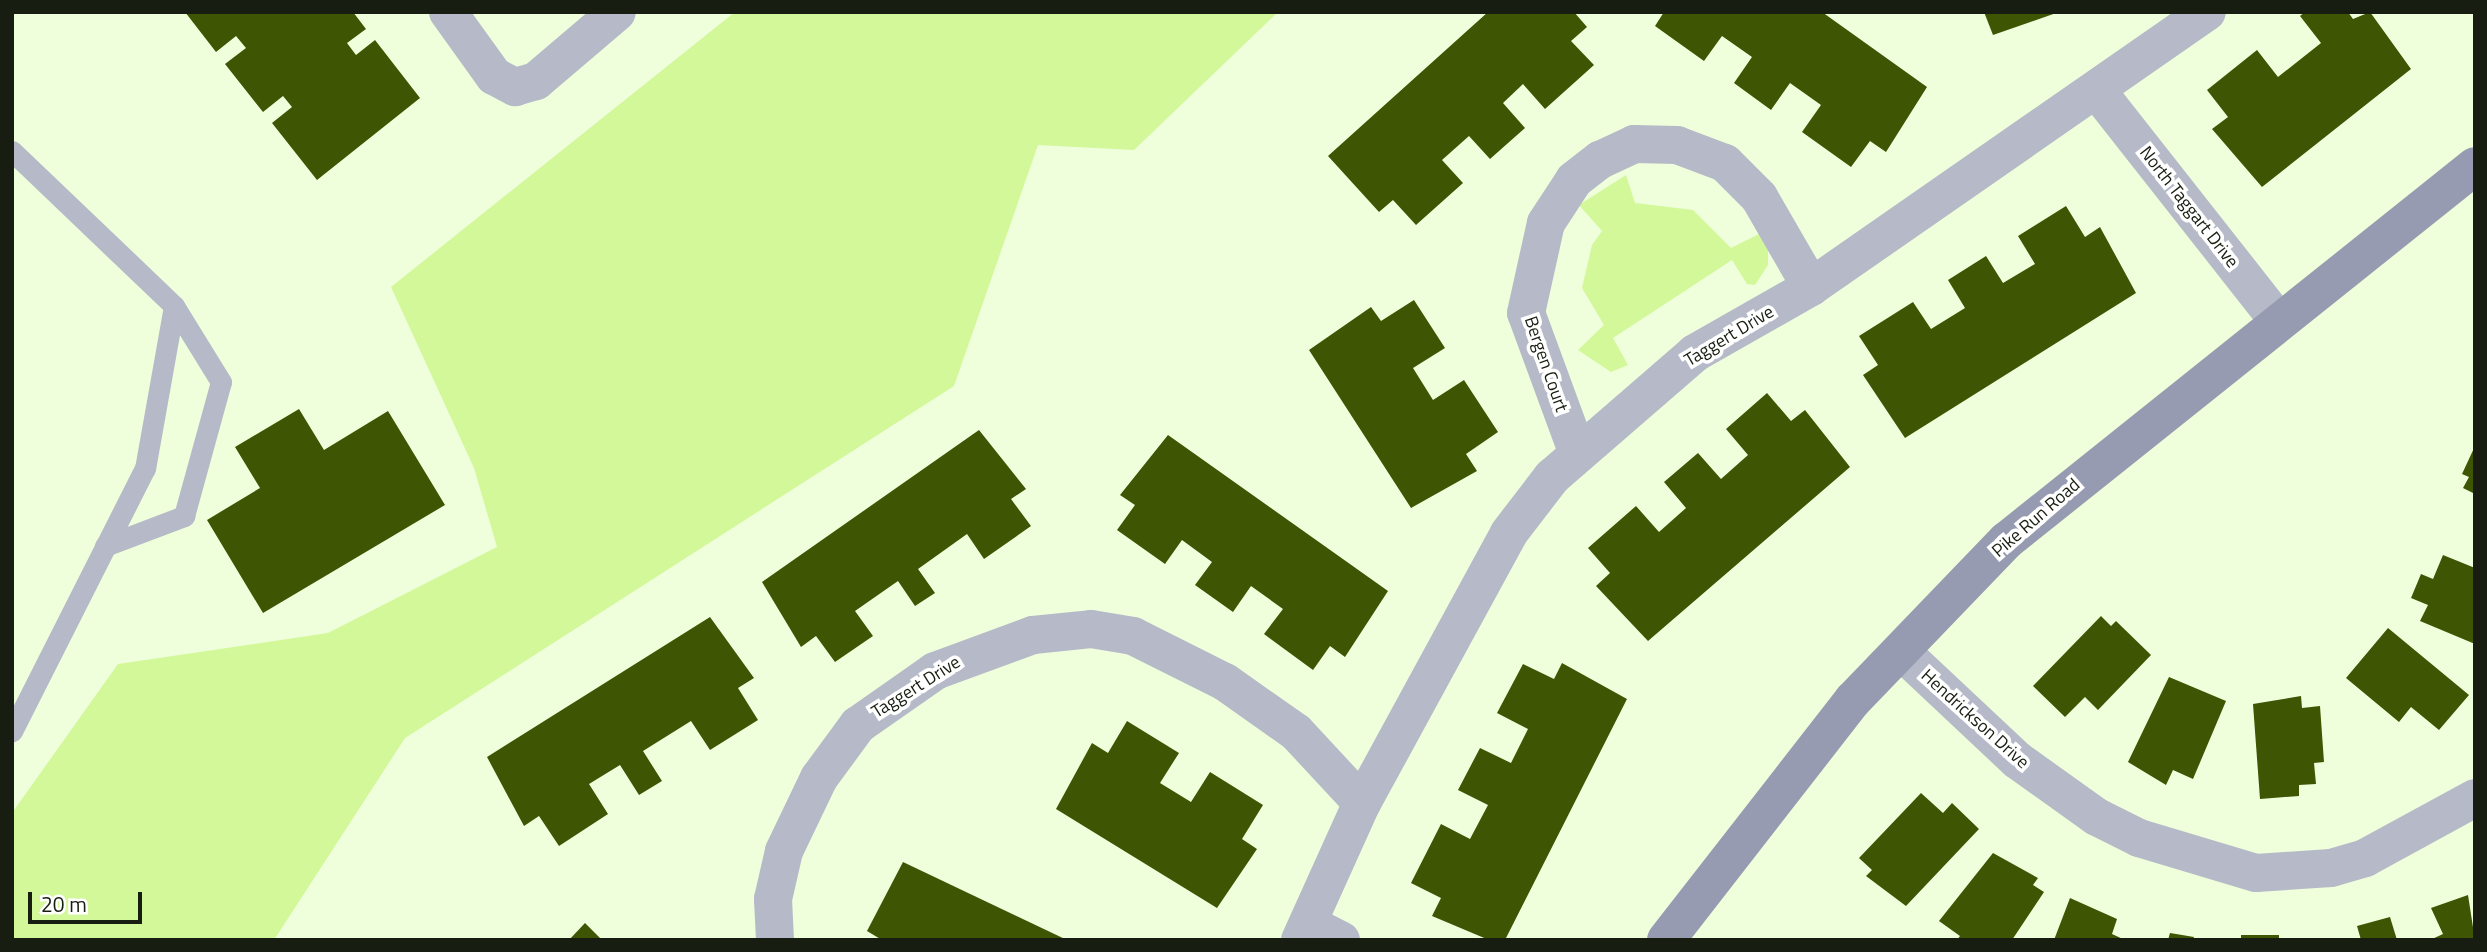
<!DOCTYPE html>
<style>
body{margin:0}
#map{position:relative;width:2487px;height:952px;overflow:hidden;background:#effedb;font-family:"Titillium Web",sans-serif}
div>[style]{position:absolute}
.green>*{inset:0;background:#d3f899}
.building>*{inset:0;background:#3e5504;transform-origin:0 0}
.lane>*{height:21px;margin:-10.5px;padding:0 10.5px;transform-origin:10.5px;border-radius:10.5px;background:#b6b9c8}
.street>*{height:38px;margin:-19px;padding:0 19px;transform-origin:19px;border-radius:19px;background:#b6b9c8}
.secondary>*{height:38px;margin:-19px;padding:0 19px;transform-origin:19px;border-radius:19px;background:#969bb1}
span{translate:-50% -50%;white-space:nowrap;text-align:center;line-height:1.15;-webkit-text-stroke:7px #fff;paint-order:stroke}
.street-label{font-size:18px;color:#181d11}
.frame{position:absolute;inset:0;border:14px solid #181d11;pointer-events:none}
.scale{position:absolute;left:28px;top:892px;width:114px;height:32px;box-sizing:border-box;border:4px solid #181d11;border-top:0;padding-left:9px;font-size:21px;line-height:24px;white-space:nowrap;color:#181d11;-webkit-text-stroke:5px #fff;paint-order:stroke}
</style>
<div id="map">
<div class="green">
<i style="clip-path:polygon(735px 12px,1278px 12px,1134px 150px,1038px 145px,954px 386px,405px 738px,274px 940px,12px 940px,12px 813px,118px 664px,328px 633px,497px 547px,474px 468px,391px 287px)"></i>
<i style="clip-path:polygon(1626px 175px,1635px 203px,1693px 210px,1731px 248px,1759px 234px,1768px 247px,1768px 265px,1755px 285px,1747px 284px,1732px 260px,1613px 338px,1628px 365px,1611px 372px,1578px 350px,1604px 325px,1582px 288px,1592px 245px,1602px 231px,1579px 205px)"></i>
</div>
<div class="building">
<i style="clip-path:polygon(185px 12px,353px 12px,366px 29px,347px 43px,356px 55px,375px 40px,420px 98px,317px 180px,272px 123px,292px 107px,283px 96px,263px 112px,225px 64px,246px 48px,236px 36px,216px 52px)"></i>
<i style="clip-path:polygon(1488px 12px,1574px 12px,1587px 27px,1571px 41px,1594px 65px,1545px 109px,1523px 84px,1503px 103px,1525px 128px,1490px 159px,1469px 136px,1442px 160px,1463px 183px,1416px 225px,1393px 200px,1379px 212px,1328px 156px)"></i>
<i style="clip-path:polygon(1664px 12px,1822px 12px,1927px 87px,1886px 152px,1870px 141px,1851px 167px,1802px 132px,1821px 105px,1790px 83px,1771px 110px,1734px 83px,1752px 57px,1722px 36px,1704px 61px,1655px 26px)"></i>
<i style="clip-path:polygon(1984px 12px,2059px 12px,1993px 35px)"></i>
<i style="clip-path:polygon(2305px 12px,2348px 12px,2353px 19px,2370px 12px,2411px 69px,2262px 187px,2212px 129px,2228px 117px,2207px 90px,2257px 50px,2278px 77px,2321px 43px,2300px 16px)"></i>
<i style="clip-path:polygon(2066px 206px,2085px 237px,2100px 227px,2136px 293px,1905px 438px,1863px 375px,1878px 365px,1859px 336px,1913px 302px,1931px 329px,1965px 308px,1948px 280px,1986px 256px,2003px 283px,2035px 264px,2018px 236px)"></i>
<i style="clip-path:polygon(1414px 300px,1445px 348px,1413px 368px,1433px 400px,1464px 380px,1498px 432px,1466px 454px,1477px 471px,1411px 508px,1309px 350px,1371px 307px,1381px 321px)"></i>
<i style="clip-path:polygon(1767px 393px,1791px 421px,1805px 410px,1850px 467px,1648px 641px,1596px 586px,1610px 573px,1588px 548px,1636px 506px,1659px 532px,1686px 508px,1664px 482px,1698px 453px,1721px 479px,1748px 455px,1726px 429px)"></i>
<i style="clip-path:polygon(299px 409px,324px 450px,388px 411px,445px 505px,263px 613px,207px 520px,260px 488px,235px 447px)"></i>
<i style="clip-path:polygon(979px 430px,1026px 489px,1011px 499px,1031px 526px,984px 559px,967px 534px,918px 569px,935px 593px,915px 606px,898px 581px,855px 611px,873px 636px,835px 662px,816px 636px,801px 647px,762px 582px)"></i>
<i style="clip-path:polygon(1168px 435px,1388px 591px,1345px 657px,1330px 646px,1313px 670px,1264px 634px,1283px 609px,1251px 586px,1233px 612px,1195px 585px,1212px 562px,1182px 540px,1165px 564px,1117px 530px,1135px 505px,1120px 495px)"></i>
<i style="clip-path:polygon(2475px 446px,2475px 494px,2463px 488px,2469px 477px,2462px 474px)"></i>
<i style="clip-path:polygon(2443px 555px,2475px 568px,2475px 644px,2420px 621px,2428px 605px,2411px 598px,2421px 574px,2433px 579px)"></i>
<i style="clip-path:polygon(2101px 616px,2111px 626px,2116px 621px,2151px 655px,2098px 710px,2085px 697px,2065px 717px,2033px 686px)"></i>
<i style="clip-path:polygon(710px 617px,754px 678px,738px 688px,758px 720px,710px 750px,691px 721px,643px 751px,662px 781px,639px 795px,620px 765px,589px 784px,608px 814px,559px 846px,539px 816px,524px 826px,487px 757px)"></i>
<i style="clip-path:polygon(2388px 628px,2469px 695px,2439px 730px,2411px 707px,2399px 722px,2346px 678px)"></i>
<i style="clip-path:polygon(1562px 663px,1627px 699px,1505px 940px,1489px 940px,1432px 916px,1441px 898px,1411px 883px,1441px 824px,1470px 839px,1488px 805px,1458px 790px,1480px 748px,1511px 763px,1528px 729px,1497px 713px,1523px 664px,1554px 679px)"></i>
<i style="clip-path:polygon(2169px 677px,2226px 701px,2193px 779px,2173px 770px,2166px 785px,2128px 762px)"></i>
<i style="clip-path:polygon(2301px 696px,2302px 708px,2320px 706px,2324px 762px,2314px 763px,2316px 784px,2299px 785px,2299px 796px,2260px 799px,2253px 704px)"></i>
<i style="clip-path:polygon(1127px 721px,1179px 753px,1160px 783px,1191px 802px,1210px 772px,1263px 805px,1242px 839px,1257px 849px,1217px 908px,1056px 809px,1092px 743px,1108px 753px)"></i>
<i style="clip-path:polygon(1921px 793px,1943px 813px,1952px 803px,1979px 829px,1906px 906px,1866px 876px,1872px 870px,1859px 858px)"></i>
<i style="clip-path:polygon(1993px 853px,2038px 878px,2033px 885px,2044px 892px,2012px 940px,1957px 940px,1960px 936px,1939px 921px)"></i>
<i style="clip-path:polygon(903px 862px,1067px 940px,882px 940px,867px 931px)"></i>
<i style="clip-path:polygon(2468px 895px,2475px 940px,2430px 940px,2443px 934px,2431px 908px)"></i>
<i style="clip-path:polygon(2070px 898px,2117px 919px,2112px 934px,2125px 940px,2054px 940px)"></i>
<i style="clip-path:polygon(2390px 917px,2397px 940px,2361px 940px,2357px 926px)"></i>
<i style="clip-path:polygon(585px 923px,602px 940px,569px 940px)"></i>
<i style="clip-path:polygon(2170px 933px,2194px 937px,2193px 940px,2168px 940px)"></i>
<i style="left:2241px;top:935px;width:38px;height:5px"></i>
</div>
<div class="lane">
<i style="left:12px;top:151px;width:224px;rotate:43.7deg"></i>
<i style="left:174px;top:306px;width:165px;rotate:100.1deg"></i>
<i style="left:145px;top:468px;width:295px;rotate:116.8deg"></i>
<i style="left:105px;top:546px;width:85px;rotate:-20.8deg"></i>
<i style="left:184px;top:516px;width:139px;rotate:-74.6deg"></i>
<i style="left:221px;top:382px;width:89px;rotate:-121.7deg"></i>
</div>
<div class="street">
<i style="left:448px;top:12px;width:79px;rotate:54.3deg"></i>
<i style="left:494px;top:76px;width:24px;rotate:28deg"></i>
<i style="left:515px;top:87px;width:22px;rotate:-16deg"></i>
<i style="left:536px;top:81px;width:106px;rotate:-40.4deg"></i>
<i style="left:2099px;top:93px;width:291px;rotate:51.8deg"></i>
<i style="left:1578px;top:454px;width:150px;rotate:-110.2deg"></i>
<i style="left:1526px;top:313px;width:92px;rotate:-77.5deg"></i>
<i style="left:1546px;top:223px;width:51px;rotate:-56.9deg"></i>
<i style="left:1574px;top:180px;width:33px;rotate:-38deg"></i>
<i style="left:1600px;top:160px;width:38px;rotate:-25deg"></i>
<i style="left:1634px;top:144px;width:43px;rotate:1.3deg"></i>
<i style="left:1677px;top:145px;width:51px;rotate:20.6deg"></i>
<i style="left:1725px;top:163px;width:48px;rotate:45deg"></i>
<i style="left:1759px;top:197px;width:104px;rotate:60deg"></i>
<i style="left:1902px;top:652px;width:158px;rotate:43.2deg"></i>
<i style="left:2017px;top:760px;width:98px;rotate:35.5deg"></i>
<i style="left:2097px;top:817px;width:47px;rotate:26.6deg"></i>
<i style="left:2139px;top:838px;width:122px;rotate:16.7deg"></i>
<i style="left:2256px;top:873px;width:75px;rotate:-3.8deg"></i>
<i style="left:2331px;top:868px;width:35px;rotate:-16deg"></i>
<i style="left:2365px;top:858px;width:125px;rotate:-28.6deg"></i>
<i style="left:1309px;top:924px;width:36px;rotate:27deg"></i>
<i style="left:775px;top:940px;width:41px;rotate:-92.8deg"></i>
<i style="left:773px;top:899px;width:49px;rotate:-77.1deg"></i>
<i style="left:784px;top:851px;width:81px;rotate:-64.4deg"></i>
<i style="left:819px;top:778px;width:66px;rotate:-53.7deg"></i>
<i style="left:858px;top:725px;width:94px;rotate:-35deg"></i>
<i style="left:935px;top:671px;width:104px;rotate:-20.2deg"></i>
<i style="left:1033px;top:635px;width:58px;rotate:-5.9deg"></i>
<i style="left:1091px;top:629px;width:43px;rotate:9.5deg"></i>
<i style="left:1133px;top:636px;width:103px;rotate:26.6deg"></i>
<i style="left:1225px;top:682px;width:87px;rotate:35.2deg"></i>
<i style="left:1296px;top:732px;width:97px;rotate:47.1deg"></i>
<i style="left:1300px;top:940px;width:150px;rotate:-65.7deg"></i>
<i style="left:1362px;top:803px;width:307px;rotate:-61.4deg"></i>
<i style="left:1509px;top:533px;width:71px;rotate:-52.5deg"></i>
<i style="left:1552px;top:477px;width:189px;rotate:-40.9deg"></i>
<i style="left:1695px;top:353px;width:133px;rotate:-29.6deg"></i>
<i style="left:1811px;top:287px;width:482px;rotate:-34.8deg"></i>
</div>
<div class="secondary">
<i style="left:1666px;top:940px;width:304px;rotate:-52.1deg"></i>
<i style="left:1853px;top:700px;width:221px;rotate:-46.1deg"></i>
<i style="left:2006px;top:541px;width:600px;rotate:-38.64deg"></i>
</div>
<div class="street-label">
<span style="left:2189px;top:207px;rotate:52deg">North Taggart Drive</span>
<span style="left:1729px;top:336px;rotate:-31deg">Taggert Drive</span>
<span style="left:1546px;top:364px;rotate:71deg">Bergen Court</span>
<span style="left:2036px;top:518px;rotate:-41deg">Pike Run Road</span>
<span style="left:916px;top:687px;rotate:-32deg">Taggert Drive</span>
<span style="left:1975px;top:719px;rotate:42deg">Hendrickson Drive</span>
</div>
<div class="frame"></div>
<div class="scale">20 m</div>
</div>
